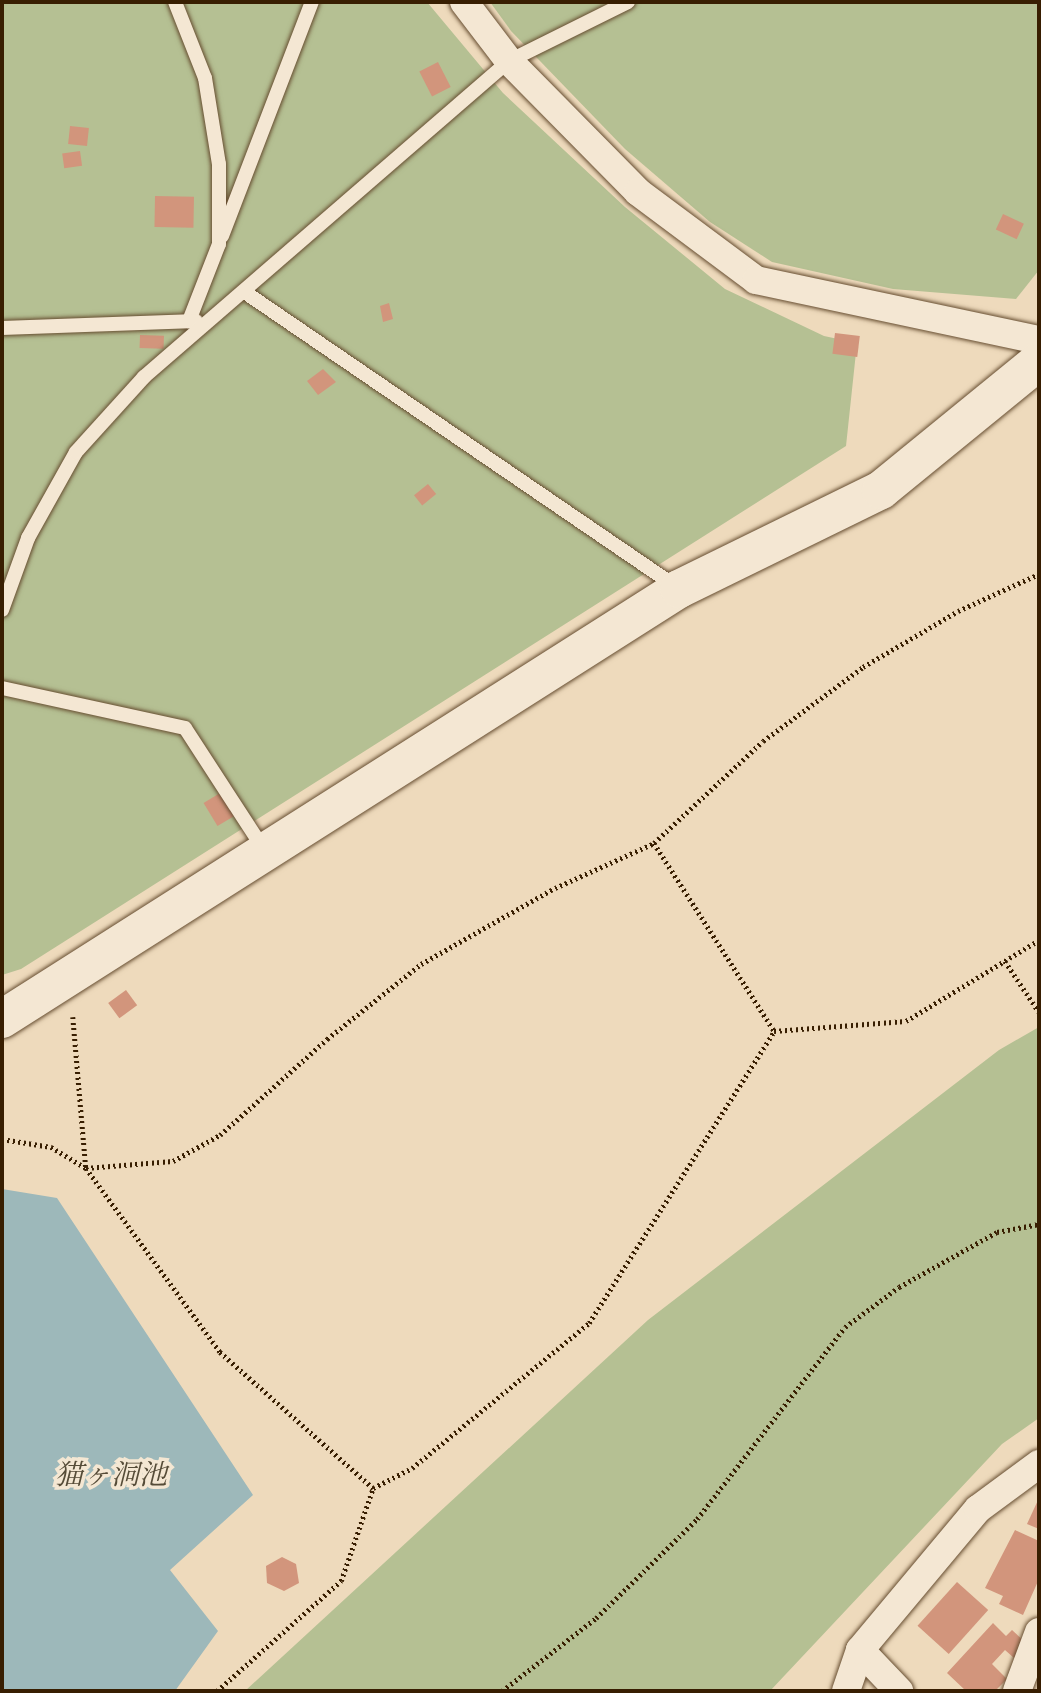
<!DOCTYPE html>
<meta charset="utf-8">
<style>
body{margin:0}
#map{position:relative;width:1041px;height:1693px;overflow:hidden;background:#eedabc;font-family:"Sorts Mill Goudy","Noto Serif JP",serif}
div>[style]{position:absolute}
.green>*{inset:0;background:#b5c093}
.water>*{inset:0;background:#9db8ba}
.building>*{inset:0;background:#d2957c;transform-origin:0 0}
.path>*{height:4.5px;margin-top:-2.25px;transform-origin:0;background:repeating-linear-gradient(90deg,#381e01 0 2px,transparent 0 5.5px)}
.roads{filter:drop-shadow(0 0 2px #664d30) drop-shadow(0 0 2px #664d30)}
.lane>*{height:14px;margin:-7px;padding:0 7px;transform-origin:7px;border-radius:7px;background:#f4e7d3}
.street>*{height:28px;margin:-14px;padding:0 14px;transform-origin:14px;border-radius:14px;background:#f4e7d3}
.secondary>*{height:38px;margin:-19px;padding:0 19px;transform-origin:19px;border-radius:19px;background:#f4e7d3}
span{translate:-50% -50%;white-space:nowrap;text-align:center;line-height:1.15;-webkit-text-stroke:7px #f4e7d3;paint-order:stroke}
.water-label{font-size:28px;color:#564c38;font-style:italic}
.frame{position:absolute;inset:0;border:4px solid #381e01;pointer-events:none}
</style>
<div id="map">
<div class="green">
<i style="clip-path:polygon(2px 2px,427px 2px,503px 93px,625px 207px,725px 289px,824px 336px,857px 343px,846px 446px,21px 969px,2px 975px)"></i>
<i style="clip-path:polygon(490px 2px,1039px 2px,1039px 270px,1016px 299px,893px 289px,772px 262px,710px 222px,625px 149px,511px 31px)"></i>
<i style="clip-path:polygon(1039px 1027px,1039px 1418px,1002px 1444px,770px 1691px,245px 1691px,648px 1320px,999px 1050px)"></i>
</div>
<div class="water">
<i style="clip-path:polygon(2px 1189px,57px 1198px,253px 1495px,170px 1570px,218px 1631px,175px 1691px,2px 1691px)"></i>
</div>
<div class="building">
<i style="left:438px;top:62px;width:28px;height:21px;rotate:63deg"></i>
<i style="left:70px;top:126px;width:19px;height:18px;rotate:6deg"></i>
<i style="left:80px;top:151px;width:15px;height:18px;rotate:82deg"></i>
<i style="left:155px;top:196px;width:39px;height:31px;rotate:1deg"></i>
<i style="left:1003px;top:214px;width:23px;height:17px;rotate:25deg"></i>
<i style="clip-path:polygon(389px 303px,393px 319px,383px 322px,380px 306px)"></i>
<i style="left:835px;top:333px;width:25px;height:21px;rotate:7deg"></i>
<i style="left:140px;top:335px;width:24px;height:13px;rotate:2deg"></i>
<i style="clip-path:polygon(323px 369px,336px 382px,318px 395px,307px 381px)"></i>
<i style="left:428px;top:484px;width:13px;height:18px;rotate:51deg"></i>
<i style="left:225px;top:790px;width:27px;height:25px;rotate:59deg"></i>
<i style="left:126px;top:990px;width:19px;height:22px;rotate:54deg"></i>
<i style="clip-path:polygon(1039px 1498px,1039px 1529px,1027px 1524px)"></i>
<i style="clip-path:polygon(1015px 1530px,1039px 1541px,1039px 1579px,1023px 1615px,999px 1604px,1003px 1596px,985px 1588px)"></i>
<i style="clip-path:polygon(282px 1557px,296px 1564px,299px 1583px,284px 1591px,267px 1583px,266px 1566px)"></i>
<i style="left:957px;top:1582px;width:42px;height:59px;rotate:42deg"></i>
<i style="clip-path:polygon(993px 1623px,1006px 1636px,1012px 1630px,1027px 1644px,1014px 1658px,1005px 1650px,992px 1664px,1007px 1679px,995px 1691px,966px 1691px,947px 1673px)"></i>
</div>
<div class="path">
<i style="left:654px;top:843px;width:223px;rotate:57.4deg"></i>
<i style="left:1005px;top:961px;width:61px;rotate:56.3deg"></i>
<i style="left:73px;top:1017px;width:152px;rotate:85.1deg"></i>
<i style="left:86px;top:1168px;width:87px;rotate:-4.6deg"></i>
<i style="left:173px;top:1161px;width:54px;rotate:-29deg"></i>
<i style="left:220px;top:1135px;width:144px;rotate:-41.9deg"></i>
<i style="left:327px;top:1039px;width:120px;rotate:-38.6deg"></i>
<i style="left:421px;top:964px;width:154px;rotate:-29.6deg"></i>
<i style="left:555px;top:888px;width:109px;rotate:-24.4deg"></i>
<i style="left:654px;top:843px;width:149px;rotate:-43.1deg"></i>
<i style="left:763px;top:741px;width:124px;rotate:-36.5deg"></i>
<i style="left:863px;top:667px;width:110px;rotate:-30.5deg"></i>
<i style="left:958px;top:611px;width:89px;rotate:-24.6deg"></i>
<i style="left:2px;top:1139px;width:50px;rotate:9.3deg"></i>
<i style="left:51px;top:1147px;width:41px;rotate:31deg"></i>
<i style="left:86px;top:1168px;width:228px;rotate:53.9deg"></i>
<i style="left:220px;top:1352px;width:205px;rotate:41.6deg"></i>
<i style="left:217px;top:1691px;width:166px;rotate:-41.6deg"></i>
<i style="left:341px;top:1581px;width:98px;rotate:-71deg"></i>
<i style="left:373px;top:1488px;width:44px;rotate:-27.1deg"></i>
<i style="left:412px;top:1468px;width:229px;rotate:-39.3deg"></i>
<i style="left:589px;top:1323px;width:346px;rotate:-57.6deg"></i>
<i style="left:774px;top:1031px;width:132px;rotate:-4.3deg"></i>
<i style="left:906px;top:1021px;width:156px;rotate:-31.3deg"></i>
<i style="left:502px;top:1691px;width:119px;rotate:-37.8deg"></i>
<i style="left:596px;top:1618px;width:141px;rotate:-44.4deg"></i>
<i style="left:697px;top:1519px;width:242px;rotate:-52.4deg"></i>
<i style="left:845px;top:1327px;width:67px;rotate:-36.5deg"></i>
<i style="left:899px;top:1287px;width:112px;rotate:-29.3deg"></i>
<i style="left:997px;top:1232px;width:43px;rotate:-10.8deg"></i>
</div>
<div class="roads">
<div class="lane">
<i style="left:175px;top:2px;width:82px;rotate:68.5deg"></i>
<i style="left:205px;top:78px;width:87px;rotate:80.8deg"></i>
<i style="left:219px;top:164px;width:80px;rotate:90deg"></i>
<i style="left:219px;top:244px;width:83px;rotate:111.3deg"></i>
<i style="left:222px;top:236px;width:251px;rotate:-69deg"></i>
<i style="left:246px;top:293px;width:523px;rotate:34.33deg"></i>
<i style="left:2px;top:328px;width:194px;rotate:-2.1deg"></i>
<i style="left:2px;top:610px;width:77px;rotate:-70.1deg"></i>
<i style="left:28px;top:538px;width:98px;rotate:-60.8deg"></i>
<i style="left:76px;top:452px;width:101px;rotate:-47.8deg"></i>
<i style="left:144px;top:377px;width:483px;rotate:-40.9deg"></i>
<i style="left:509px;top:61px;width:133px;rotate:-26.4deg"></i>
<i style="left:2px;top:688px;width:187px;rotate:12.3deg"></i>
<i style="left:185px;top:728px;width:147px;rotate:57deg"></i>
</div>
<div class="street">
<i style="left:464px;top:2px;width:74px;rotate:52.7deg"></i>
<i style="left:509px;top:61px;width:184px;rotate:45.4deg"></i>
<i style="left:638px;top:192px;width:147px;rotate:36.7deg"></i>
<i style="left:756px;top:280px;width:289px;rotate:12deg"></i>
<i style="left:860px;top:1650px;width:57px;rotate:46.4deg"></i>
<i style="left:846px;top:1691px;width:43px;rotate:-71.1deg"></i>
<i style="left:860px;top:1650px;width:184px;rotate:-50.1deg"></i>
<i style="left:978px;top:1509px;width:76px;rotate:-36.4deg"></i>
<i style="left:1017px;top:1691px;width:63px;rotate:-69.6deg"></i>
</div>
<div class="secondary">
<i style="left:2px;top:1019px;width:802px;rotate:-32.42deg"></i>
<i style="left:679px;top:589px;width:225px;rotate:-26.1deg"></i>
<i style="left:881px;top:490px;width:204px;rotate:-39.2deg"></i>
</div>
</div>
<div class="water-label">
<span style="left:111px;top:1477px">猫ヶ洞池</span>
</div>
<div class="frame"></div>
</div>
